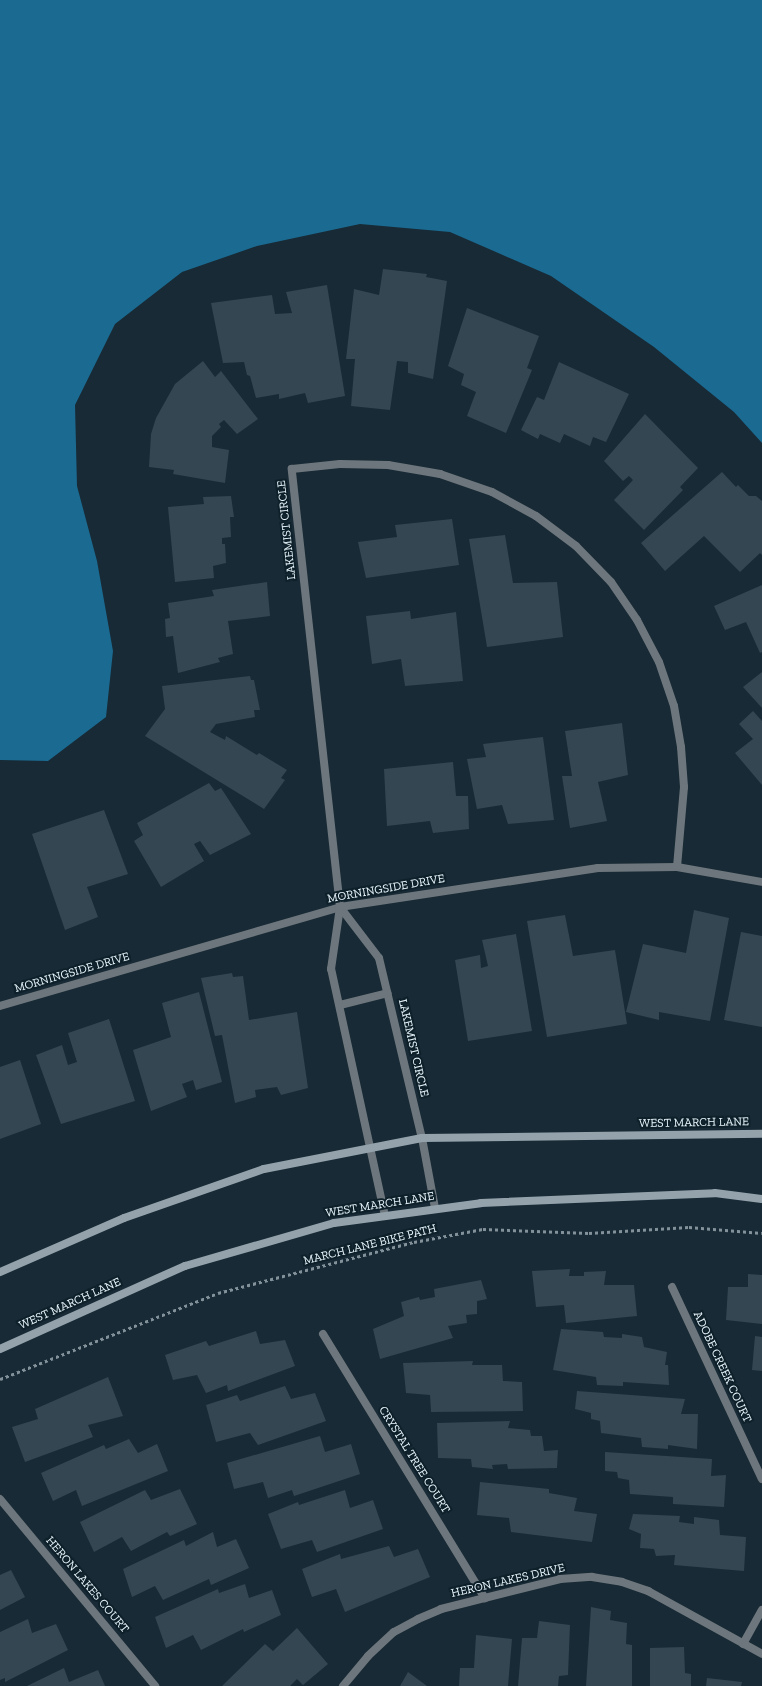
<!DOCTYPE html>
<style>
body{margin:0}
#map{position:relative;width:762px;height:1686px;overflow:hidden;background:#182a35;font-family:"Zilla Slab",serif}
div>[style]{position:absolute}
.water>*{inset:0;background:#1a6a91}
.building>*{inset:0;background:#334652}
.path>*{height:2.5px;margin-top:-1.25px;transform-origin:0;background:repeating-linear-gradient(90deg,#82919a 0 3px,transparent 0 6px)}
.street>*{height:8px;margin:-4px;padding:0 4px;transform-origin:4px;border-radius:4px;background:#6d767c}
.secondary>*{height:8px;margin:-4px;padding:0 4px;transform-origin:4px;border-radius:4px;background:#94a2ac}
span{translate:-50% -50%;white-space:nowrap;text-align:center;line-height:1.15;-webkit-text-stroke:4px #0e212b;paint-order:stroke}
.street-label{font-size:12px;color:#ebf7fe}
</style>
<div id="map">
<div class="water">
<i style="clip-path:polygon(0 0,762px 0,762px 443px,734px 412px,654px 347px,551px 276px,450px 232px,360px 224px,257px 246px,182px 272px,115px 324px,75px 405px,77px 486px,97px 561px,113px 651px,106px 717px,48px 761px,0 760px)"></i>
</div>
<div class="building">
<i style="clip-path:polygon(383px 269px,427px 274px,426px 277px,447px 281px,433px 379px,408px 373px,408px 362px,397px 361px,390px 410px,351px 406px,355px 359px,346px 359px,354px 289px,379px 295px)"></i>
<i style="clip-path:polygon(327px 285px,345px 396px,308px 403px,305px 393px,279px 399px,279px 394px,256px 398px,250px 376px,247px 375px,244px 362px,223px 363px,211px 303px,272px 295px,275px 314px,292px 313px,286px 292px)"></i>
<i style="clip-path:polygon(467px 308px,539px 336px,527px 368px,532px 370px,506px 433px,467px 416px,476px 392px,461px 385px,464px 374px,448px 366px)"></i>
<i style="clip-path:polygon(203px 361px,215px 377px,221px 371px,258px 419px,237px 434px,224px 420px,219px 424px,221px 427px,212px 436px,212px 447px,229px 450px,225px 483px,173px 474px,174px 470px,149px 467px,151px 434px,156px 418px,175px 384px)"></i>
<i style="clip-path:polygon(559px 362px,629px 394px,606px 442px,593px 437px,590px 446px,564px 434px,560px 443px,540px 434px,538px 439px,521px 430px,537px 397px,544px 400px)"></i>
<i style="clip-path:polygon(645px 414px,698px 468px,680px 487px,683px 490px,644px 530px,614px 500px,633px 480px,629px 476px,623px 481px,604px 461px)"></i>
<i style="clip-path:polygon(722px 472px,736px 487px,738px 485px,749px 496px,756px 496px,762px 501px,762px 555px,760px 553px,740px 572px,704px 536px,665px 571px,641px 543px)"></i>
<i style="clip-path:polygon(231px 496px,234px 517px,230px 517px,231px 537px,222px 538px,222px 544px,225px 544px,226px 563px,213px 566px,214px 578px,175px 582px,168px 507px,204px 504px,203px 497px)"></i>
<i style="clip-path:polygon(452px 519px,459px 565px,366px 578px,358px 542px,397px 537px,395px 525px)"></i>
<i style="clip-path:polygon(505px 535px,513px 583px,557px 582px,563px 637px,487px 647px,469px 539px)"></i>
<i style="clip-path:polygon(267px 582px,270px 616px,228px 621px,233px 654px,218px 658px,220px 662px,178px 673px,173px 636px,166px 637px,165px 619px,170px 618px,168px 603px,214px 596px,212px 590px)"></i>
<i style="clip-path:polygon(762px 585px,762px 652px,760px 653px,746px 622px,725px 630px,714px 606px)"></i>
<i style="clip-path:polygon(410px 611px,411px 619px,456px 612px,463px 681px,405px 686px,401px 659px,372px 664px,366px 616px)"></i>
<i style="clip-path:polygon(762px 672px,762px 708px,743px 687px)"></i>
<i style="clip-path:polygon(250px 676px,251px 680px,254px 680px,260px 710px,254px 710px,255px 717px,216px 724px,210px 732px,225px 740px,226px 736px,257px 755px,259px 753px,287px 770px,281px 778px,285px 780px,264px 809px,145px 736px,165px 709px,162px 686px)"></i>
<i style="clip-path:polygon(753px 711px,762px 721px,762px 785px,735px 753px,753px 739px,739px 724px)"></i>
<i style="clip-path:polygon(622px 723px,628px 775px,598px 782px,607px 821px,570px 828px,562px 776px,572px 776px,565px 731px)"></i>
<i style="clip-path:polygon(543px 737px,554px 820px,508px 824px,502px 805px,477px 809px,467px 759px,486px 757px,483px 744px)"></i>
<i style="clip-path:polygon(453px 762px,456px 796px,468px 796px,469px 829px,433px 833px,430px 821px,387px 826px,384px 769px)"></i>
<i style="clip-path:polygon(209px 783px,215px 791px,221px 788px,251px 834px,210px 855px,200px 841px,194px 844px,204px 861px,161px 887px,134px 841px,143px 835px,137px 823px)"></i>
<i style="clip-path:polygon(104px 810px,128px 874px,87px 887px,98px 917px,65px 930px,32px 834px)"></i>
<i style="clip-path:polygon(694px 910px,729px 918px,710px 1021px,659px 1012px,659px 1020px,626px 1012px,643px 944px,686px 953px)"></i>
<i style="clip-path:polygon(565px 915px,573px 956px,615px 950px,627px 1024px,547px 1037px,527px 921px)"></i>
<i style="clip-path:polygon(741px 932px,762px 936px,762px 1027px,724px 1020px)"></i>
<i style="clip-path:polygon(516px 934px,532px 1031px,468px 1041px,455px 960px,480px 955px,481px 968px,488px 966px,482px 940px)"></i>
<i style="clip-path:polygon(232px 973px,233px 977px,243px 976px,249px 1020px,297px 1012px,308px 1088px,281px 1095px,277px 1087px,255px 1090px,256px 1097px,235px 1103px,222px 1035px,215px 1036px,201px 978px)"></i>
<i style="clip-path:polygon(199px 992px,222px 1082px,196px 1090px,193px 1080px,182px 1084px,187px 1097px,151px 1111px,133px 1050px,171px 1037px,162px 1003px)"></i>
<i style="clip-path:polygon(109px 1019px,135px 1101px,61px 1124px,36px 1055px,62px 1045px,68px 1065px,77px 1062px,68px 1033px)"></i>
<i style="clip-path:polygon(20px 1060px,41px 1124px,0 1139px,0 1067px)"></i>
<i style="clip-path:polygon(570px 1269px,569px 1276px,584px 1276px,584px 1272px,606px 1271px,604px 1285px,634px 1285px,637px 1316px,566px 1323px,564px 1305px,536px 1307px,532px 1271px)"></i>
<i style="clip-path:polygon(748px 1274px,762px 1275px,762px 1324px,726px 1320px,728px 1287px,748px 1287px)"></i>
<i style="clip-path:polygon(481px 1280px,487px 1299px,477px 1301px,477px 1314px,466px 1315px,467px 1323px,448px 1326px,453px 1338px,380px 1359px,373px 1329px,404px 1316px,401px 1302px,419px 1297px,420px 1300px,435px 1297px,434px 1289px)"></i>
<i style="clip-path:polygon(561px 1329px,603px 1332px,604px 1337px,622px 1338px,622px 1334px,642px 1337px,644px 1347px,667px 1352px,665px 1365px,668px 1365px,669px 1385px,623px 1382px,623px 1386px,597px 1385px,596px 1377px,553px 1370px)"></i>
<i style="clip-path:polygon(256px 1331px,260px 1344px,285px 1340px,295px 1366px,228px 1391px,227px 1385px,206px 1393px,197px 1375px,173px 1380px,165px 1355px,206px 1341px,209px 1346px)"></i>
<i style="clip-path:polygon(755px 1336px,762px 1337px,762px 1371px,752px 1370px)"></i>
<i style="clip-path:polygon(473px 1361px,472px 1365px,502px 1365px,503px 1381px,522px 1382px,523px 1411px,431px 1412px,430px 1395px,406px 1393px,403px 1363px)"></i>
<i style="clip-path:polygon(108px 1377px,123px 1416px,88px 1425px,93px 1437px,25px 1462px,12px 1427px,38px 1419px,35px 1409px)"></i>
<i style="clip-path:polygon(285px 1386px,291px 1399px,315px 1393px,326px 1421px,258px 1445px,250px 1433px,216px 1442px,206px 1405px,237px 1395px,240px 1401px)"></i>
<i style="clip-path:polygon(577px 1391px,685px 1399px,681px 1414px,698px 1414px,697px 1449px,668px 1445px,668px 1449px,642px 1447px,641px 1438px,601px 1433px,600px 1421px,591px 1419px,591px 1413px,575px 1409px)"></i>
<i style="clip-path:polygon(510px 1421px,508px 1428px,530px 1430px,531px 1436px,542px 1436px,544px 1451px,558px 1450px,557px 1468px,508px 1469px,507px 1464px,492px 1465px,493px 1469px,472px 1467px,471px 1459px,438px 1458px,437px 1423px)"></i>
<i style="clip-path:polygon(320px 1436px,325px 1452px,351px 1444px,360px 1474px,294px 1496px,292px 1490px,268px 1498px,263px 1482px,234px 1489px,227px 1463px)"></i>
<i style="clip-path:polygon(129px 1439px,138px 1453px,157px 1444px,168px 1471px,82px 1506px,76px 1490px,53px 1501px,41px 1473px,104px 1445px,106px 1449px)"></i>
<i style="clip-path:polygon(605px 1452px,712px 1459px,711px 1476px,726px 1475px,724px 1507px,673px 1504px,673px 1497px,630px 1494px,629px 1480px,618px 1478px,617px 1472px,605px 1471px)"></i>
<i style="clip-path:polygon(480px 1482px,549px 1489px,549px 1493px,577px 1498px,574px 1511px,597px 1514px,592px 1542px,511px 1532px,509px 1518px,477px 1515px)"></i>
<i style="clip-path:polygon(180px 1489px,197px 1524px,170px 1536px,167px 1532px,131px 1551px,122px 1537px,94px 1552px,80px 1522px,145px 1490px,151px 1500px)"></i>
<i style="clip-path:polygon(345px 1490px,350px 1508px,373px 1500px,383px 1529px,317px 1552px,312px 1540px,281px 1549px,268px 1514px,298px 1502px,299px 1505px)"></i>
<i style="clip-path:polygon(633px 1514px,680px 1516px,679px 1522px,694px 1524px,694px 1517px,719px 1520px,720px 1535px,746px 1537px,744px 1571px,674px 1565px,675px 1555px,656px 1556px,654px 1549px,640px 1548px,641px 1534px,629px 1529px)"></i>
<i style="clip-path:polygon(213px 1532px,217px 1547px,236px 1539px,249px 1568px,211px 1585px,209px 1579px,163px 1600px,155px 1586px,132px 1597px,123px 1569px,184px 1540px,186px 1546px)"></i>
<i style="clip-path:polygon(389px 1546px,394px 1557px,418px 1549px,430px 1577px,345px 1612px,336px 1589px,312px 1597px,302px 1569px,340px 1554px,341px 1559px)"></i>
<i style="clip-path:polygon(11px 1570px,25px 1597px,0 1610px,0 1575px)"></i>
<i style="clip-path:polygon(245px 1584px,249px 1598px,272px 1590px,281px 1615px,244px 1632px,243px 1629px,201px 1650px,193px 1635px,166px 1648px,155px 1617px,218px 1589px,219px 1593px)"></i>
<i style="clip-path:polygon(591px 1607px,611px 1611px,610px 1620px,627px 1623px,626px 1644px,632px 1645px,632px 1686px,586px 1686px)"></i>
<i style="clip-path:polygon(28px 1619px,32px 1633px,56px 1624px,68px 1650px,5px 1682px,5px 1678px,0 1680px,0 1632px)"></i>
<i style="clip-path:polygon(539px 1621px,570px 1625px,568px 1675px,559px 1676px,558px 1686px,518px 1686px,522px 1638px,537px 1638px)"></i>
<i style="clip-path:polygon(297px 1628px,328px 1664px,303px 1685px,297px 1679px,290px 1686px,222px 1686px,265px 1644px,273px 1651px)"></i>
<i style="clip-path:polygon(476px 1635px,512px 1639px,508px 1686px,459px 1686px,460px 1668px,474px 1668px)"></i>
<i style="clip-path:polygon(684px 1647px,685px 1673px,691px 1674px,691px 1686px,650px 1686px,650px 1648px)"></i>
<i style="clip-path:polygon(64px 1668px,69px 1682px,98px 1670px,105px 1686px,27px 1686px)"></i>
<i style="clip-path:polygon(408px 1672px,427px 1686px,400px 1686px)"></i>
<i style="clip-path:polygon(707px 1678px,742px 1682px,741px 1686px,706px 1686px)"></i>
</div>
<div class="path">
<i style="left:0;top:1379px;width:234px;rotate:-21.5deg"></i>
<i style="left:218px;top:1293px;width:203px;rotate:-14.6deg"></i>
<i style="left:414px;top:1242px;width:70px;rotate:-10.7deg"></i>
<i style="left:483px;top:1229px;width:106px;rotate:2.2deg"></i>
<i style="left:589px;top:1233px;width:100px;rotate:-3.4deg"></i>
<i style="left:689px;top:1227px;width:73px;rotate:4.7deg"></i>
</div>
<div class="street">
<i style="left:340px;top:907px;width:64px;rotate:52.6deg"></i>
<i style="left:379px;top:958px;width:185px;rotate:76.6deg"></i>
<i style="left:422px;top:1138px;width:71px;rotate:79.5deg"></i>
<i style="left:340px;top:1005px;width:49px;rotate:-14deg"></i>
<i style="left:0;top:1006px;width:354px;rotate:-16.2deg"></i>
<i style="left:340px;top:907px;width:261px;rotate:-8.6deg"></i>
<i style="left:598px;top:868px;width:79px;rotate:-0.7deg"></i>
<i style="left:677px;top:867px;width:86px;rotate:10deg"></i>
<i style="left:385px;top:1216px;width:253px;rotate:-102.3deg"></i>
<i style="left:331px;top:969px;width:63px;rotate:-81.7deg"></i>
<i style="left:340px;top:907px;width:441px;rotate:-96.3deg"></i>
<i style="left:292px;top:469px;width:48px;rotate:-5.9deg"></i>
<i style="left:340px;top:464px;width:48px;rotate:1.2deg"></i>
<i style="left:388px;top:465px;width:53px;rotate:9.8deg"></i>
<i style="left:440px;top:474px;width:55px;rotate:19.1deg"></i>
<i style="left:492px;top:492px;width:50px;rotate:28.6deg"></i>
<i style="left:536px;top:516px;width:50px;rotate:36.9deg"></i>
<i style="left:576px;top:546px;width:50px;rotate:45.8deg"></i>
<i style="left:611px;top:582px;width:46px;rotate:55.6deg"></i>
<i style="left:637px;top:620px;width:47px;rotate:62.4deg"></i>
<i style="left:659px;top:662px;width:46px;rotate:71.2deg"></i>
<i style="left:674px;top:706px;width:42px;rotate:80.3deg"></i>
<i style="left:681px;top:747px;width:40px;rotate:85.7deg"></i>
<i style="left:684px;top:787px;width:80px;rotate:95deg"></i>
<i style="left:672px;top:1287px;width:212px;rotate:64.9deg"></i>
<i style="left:323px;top:1334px;width:310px;rotate:58.5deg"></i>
<i style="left:0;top:1499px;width:243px;rotate:50.3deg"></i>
<i style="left:743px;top:1644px;width:39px;rotate:-61deg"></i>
<i style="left:343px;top:1686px;width:39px;rotate:-50deg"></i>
<i style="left:368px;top:1656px;width:35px;rotate:-43deg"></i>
<i style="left:394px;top:1632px;width:27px;rotate:-28deg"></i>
<i style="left:418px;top:1619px;width:25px;rotate:-23deg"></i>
<i style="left:441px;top:1609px;width:123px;rotate:-14.1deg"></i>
<i style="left:560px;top:1579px;width:32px;rotate:-4deg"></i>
<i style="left:592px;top:1577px;width:30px;rotate:9deg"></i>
<i style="left:622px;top:1582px;width:28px;rotate:19deg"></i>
<i style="left:648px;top:1591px;width:130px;rotate:28.9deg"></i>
</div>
<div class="secondary">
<i style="left:0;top:1272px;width:135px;rotate:-23.5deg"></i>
<i style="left:124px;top:1218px;width:148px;rotate:-19.3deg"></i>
<i style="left:264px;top:1169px;width:161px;rotate:-11.1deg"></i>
<i style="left:422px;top:1138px;width:340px;rotate:-0.7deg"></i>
<i style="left:0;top:1349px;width:203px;rotate:-24.2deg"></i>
<i style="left:185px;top:1266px;width:155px;rotate:-16.1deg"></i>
<i style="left:334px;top:1223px;width:148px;rotate:-7.7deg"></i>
<i style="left:481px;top:1203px;width:234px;rotate:-2.4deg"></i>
<i style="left:715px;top:1193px;width:47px;rotate:7.3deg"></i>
</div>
<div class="street-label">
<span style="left:287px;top:530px;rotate:-96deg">LAKEMIST CIRCLE</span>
<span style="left:386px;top:889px;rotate:-10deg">MORNINGSIDE DRIVE</span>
<span style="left:72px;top:973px;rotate:-16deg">MORNINGSIDE DRIVE</span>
<span style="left:413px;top:1048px;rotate:77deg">LAKEMIST CIRCLE</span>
<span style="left:694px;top:1123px;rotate:-1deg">WEST MARCH LANE</span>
<span style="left:380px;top:1205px;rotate:-9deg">WEST MARCH LANE</span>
<span style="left:370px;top:1245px;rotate:-14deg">MARCH LANE BIKE PATH</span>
<span style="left:70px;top:1304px;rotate:-24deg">WEST MARCH LANE</span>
<span style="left:722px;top:1367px;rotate:65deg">ADOBE CREEK COURT</span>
<span style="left:414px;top:1460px;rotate:58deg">CRYSTAL TREE COURT</span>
<span style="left:508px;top:1581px;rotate:-13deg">HERON LAKES DRIVE</span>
<span style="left:87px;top:1585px;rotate:50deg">HERON LAKES COURT</span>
</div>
</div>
